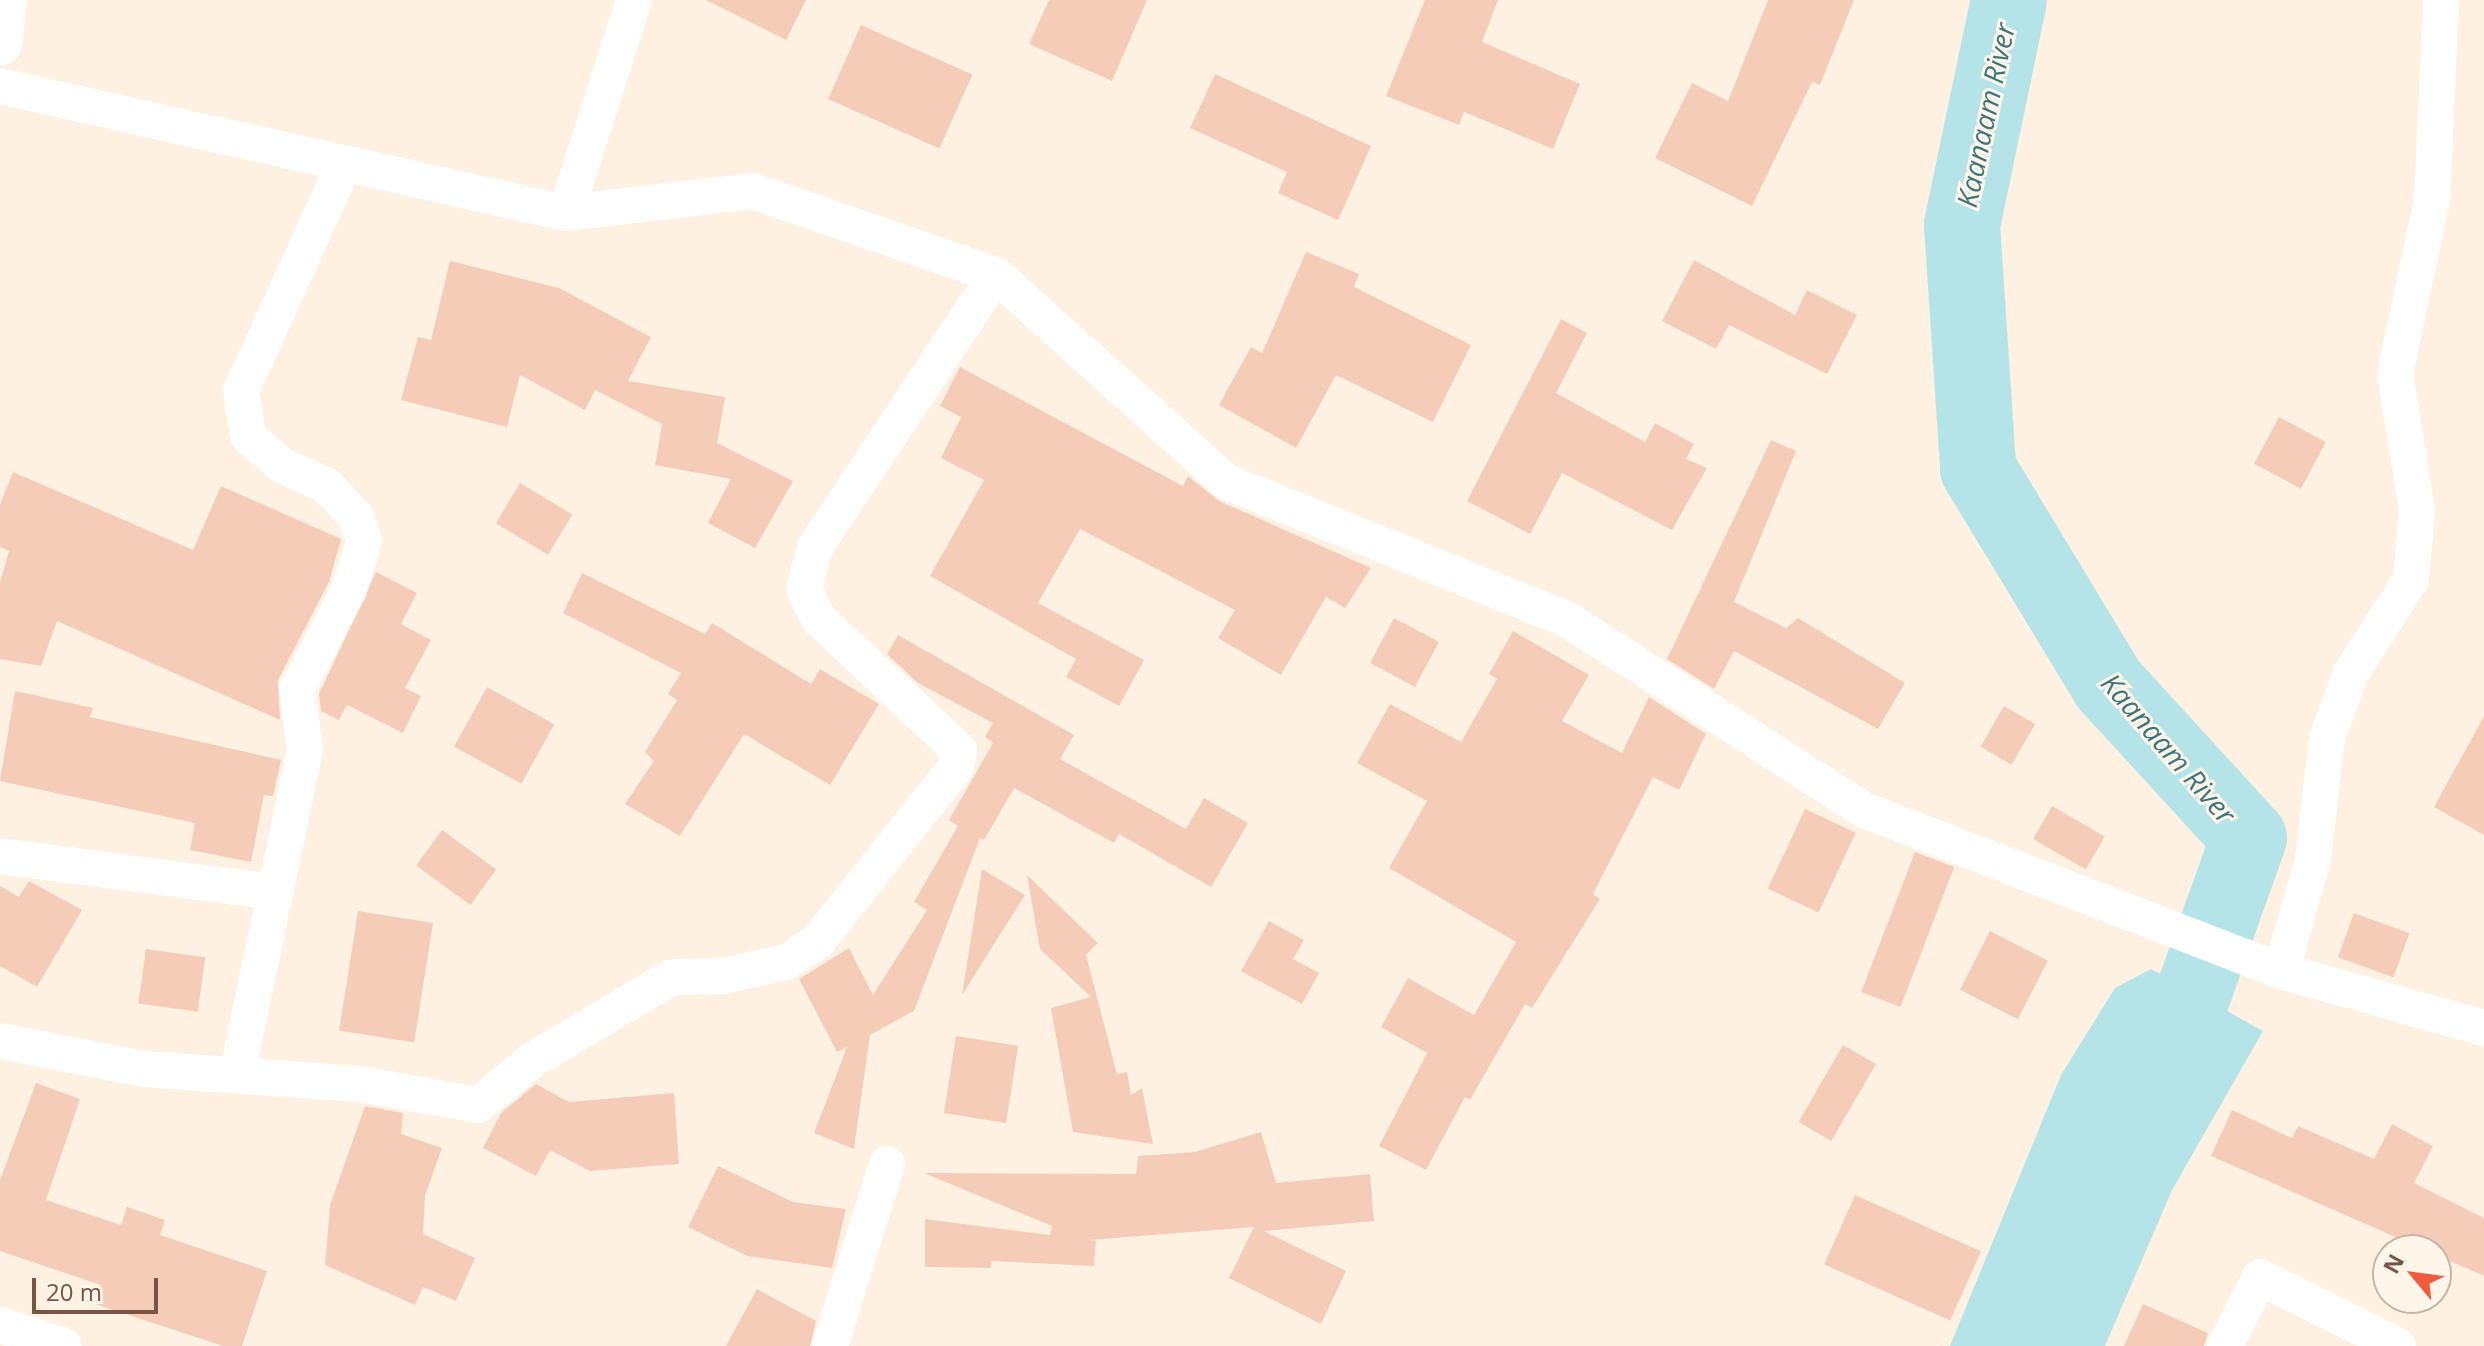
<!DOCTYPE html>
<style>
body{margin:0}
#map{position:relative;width:2484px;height:1346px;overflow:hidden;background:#fef1e1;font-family:"Open Sans",sans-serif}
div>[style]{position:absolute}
.water>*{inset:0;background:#b4e4e8}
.river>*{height:76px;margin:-38px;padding:0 38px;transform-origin:38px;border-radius:38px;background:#b4e4e8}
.building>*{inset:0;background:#f5ccb7;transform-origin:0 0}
.minor>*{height:36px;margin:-18px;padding:0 18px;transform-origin:18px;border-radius:18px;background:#fff}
.tertiary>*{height:44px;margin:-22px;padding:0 22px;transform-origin:22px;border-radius:22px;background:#fff}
span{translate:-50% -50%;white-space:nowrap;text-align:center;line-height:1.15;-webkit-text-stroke:6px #fff5e9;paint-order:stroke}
.water-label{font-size:28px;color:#39767d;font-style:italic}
.north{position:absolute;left:2372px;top:1234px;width:80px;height:80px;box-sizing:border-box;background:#fff5e9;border:2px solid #c9b5a8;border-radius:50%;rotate:299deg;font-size:22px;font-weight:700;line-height:32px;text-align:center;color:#775546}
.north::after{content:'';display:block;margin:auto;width:28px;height:36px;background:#f05b3e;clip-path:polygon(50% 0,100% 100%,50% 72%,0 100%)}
.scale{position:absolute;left:32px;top:1278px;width:126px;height:36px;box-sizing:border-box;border:4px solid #775546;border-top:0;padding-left:10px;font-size:24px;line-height:28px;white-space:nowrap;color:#775546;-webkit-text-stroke:6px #fff5e9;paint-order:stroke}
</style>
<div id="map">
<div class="water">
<i style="clip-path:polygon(2151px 969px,2263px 1031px,2172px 1190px,2105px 1346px,1950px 1346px,2061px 1075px,2115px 988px)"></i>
</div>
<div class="river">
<i style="left:2009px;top:0;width:230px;rotate:101.8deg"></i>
<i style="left:1962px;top:225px;width:245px;rotate:86.2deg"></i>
<i style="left:1978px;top:469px;width:253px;rotate:58.8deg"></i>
<i style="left:2109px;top:685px;width:207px;rotate:47.5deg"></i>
<i style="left:2249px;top:838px;width:268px;rotate:109.7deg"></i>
</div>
<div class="building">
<i style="clip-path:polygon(706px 0,806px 0,786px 40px)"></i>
<i style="clip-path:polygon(1049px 0,1147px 0,1112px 81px,1029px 44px)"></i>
<i style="clip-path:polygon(1425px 0,1498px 0,1482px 42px,1580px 84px,1553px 149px,1464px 112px,1459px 125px,1386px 96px)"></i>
<i style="clip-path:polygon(1768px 0,1854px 0,1820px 85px,1812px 82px,1752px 206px,1655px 158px,1692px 83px,1728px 101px)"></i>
<i style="left:861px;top:25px;width:122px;height:81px;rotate:24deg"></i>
<i style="clip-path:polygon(1215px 74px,1371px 146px,1338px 220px,1278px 193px,1287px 172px,1190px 128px)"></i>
<i style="clip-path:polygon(1306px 252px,1359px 274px,1354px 287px,1471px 345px,1433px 422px,1336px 375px,1296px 448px,1219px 405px,1251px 347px,1262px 353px)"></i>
<i style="clip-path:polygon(1694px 260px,1795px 315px,1807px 290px,1857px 315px,1827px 374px,1729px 325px,1716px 349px,1662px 321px)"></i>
<i style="clip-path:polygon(450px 261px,559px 288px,651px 337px,628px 381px,725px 397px,717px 443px,793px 481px,755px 548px,708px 523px,731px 479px,655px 465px,662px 424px,595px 390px,585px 410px,520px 375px,507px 427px,401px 400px,418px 337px,431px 340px)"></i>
<i style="clip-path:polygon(1561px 319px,1587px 333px,1556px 393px,1645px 442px,1655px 423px,1694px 444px,1686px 459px,1707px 468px,1672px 530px,1562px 473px,1530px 534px,1467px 501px)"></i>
<i style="clip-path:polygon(960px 367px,1183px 486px,1188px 476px,1219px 501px,1371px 568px,1345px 608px,1326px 597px,1281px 675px,1218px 638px,1235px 610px,1080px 529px,1038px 603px,1144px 660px,1119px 706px,1066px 677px,1076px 659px,930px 576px,984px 480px,941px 458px,961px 417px,940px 406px)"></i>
<i style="left:2279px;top:417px;width:53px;height:53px;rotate:28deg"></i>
<i style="clip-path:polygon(1771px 440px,1796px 451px,1734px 602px,1786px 628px,1798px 618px,1905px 683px,1878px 729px,1734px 651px,1714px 689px,1667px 659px)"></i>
<i style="clip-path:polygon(13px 472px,193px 550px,221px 486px,341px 539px,329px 582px,278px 680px,280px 720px,57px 621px,41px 666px,0 659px,0 582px,9px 551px,0 547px,0 505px)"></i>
<i style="left:520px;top:483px;width:61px;height:47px;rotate:31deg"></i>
<i style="clip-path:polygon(376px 572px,417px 593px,401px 624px,431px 640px,405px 688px,421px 696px,403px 733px,347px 705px,339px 720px,321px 711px,319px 694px)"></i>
<i style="clip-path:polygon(582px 573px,705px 634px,712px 623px,811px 684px,820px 669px,879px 704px,830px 785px,744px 734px,680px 836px,625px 804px,654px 761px,645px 752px,677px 700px,668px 694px,681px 673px,563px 613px)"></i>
<i style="left:1394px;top:618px;width:51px;height:51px;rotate:28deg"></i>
<i style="clip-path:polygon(1513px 631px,1589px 675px,1562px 721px,1622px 753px,1649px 697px,1706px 734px,1679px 790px,1653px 777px,1593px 894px,1600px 899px,1532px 1008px,1525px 1004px,1470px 1100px,1465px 1097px,1426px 1170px,1379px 1146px,1427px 1053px,1381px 1027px,1408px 978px,1474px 1015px,1516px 942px,1389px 868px,1427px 801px,1357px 763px,1390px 704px,1461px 742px,1497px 679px,1489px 674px)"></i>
<i style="clip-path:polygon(898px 635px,1074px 735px,1060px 759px,1186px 829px,1204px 798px,1248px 823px,1211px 887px,1119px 834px,1114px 843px,1014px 788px,984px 840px,980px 838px,914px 1011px,870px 1035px,854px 1149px,814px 1133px,847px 1047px,837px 1052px,799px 979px,849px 948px,873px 995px,927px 910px,914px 902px,958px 826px,949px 820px,993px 743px,985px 737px,993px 723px,918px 683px,887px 654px)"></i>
<i style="left:487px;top:687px;width:77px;height:68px;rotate:29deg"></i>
<i style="clip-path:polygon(15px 691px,93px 708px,90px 717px,281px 760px,273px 796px,264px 795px,251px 862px,190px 850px,195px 823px,0 781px)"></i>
<i style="left:2004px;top:706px;width:36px;height:47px;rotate:30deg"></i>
<i style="clip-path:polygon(2484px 716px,2484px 835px,2434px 807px)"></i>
<i style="left:2052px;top:806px;width:61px;height:38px;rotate:30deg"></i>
<i style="left:1805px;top:809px;width:56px;height:88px;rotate:25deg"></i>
<i style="left:442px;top:830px;width:67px;height:44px;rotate:36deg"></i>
<i style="left:1915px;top:852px;width:42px;height:150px;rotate:21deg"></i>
<i style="clip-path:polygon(982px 869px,1025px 895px,962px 995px)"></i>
<i style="clip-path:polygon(1027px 875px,1098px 943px,1086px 955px,1117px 1074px,1127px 1072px,1131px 1095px,1142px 1088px,1153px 1144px,1073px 1132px,1051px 1008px,1091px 997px,1040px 949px)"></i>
<i style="clip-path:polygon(29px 881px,82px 910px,37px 987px,0 966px,0 886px,19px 897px)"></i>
<i style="left:358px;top:911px;width:76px;height:121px;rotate:9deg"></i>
<i style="left:2354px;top:913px;width:59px;height:47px;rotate:20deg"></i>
<i style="clip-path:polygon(1269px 921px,1304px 940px,1293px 959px,1319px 973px,1302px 1004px,1241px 971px)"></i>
<i style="left:1990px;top:931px;width:65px;height:66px;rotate:27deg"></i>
<i style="left:146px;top:949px;width:60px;height:55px;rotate:8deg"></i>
<i style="left:956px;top:1036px;width:63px;height:78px;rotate:9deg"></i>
<i style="left:1843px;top:1045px;width:38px;height:89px;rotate:30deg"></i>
<i style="clip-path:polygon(36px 1083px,80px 1099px,46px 1200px,121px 1225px,127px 1207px,165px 1220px,160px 1235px,267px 1271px,242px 1346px,223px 1346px,95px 1304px,101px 1285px,0 1251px,0 1180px)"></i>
<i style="clip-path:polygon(536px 1084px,569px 1102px,674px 1093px,679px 1164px,590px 1171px,550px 1150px,536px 1176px,483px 1148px,501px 1113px)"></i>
<i style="clip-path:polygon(365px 1106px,403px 1113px,401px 1134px,442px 1148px,425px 1196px,423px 1234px,475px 1258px,456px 1301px,423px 1287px,415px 1305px,325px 1265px,330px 1205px)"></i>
<i style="clip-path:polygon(2232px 1110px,2292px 1138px,2298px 1126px,2374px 1159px,2392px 1124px,2433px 1146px,2414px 1183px,2484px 1218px,2484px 1276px,2211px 1156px)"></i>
<i style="clip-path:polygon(1261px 1132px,1276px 1183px,1370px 1174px,1374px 1221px,1264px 1231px,1346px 1271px,1321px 1324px,1229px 1278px,1254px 1227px,1089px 1240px,1096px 1241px,1094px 1266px,991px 1261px,991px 1268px,925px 1267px,925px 1219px,1050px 1235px,1052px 1226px,924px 1173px,1136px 1174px,1138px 1156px,1195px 1152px)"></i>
<i style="clip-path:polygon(718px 1166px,793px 1202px,846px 1209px,832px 1268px,747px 1256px,688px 1227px)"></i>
<i style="left:1855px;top:1195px;width:138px;height:76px;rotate:24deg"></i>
<i style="clip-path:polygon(757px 1289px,816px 1321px,810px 1346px,726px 1346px)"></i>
<i style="clip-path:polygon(2143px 1304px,2208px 1333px,2204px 1346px,2124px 1346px)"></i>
</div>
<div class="minor">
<i style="left:0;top:86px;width:580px;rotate:12.65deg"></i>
<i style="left:566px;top:213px;width:188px;rotate:-6.7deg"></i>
<i style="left:753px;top:191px;width:257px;rotate:19.1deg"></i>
<i style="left:996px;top:275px;width:310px;rotate:41.9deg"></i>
<i style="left:1227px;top:482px;width:368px;rotate:22deg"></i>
<i style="left:1568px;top:620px;width:352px;rotate:32.7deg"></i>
<i style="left:1864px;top:810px;width:447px;rotate:21.1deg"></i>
<i style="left:2281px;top:971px;width:211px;rotate:15.7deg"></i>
<i style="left:566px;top:213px;width:224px;rotate:-72.3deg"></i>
<i style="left:0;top:856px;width:275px;rotate:7.5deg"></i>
<i style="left:2281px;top:971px;width:116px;rotate:-73.9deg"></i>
<i style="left:2313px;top:860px;width:123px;rotate:-83.5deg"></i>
<i style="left:2327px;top:738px;width:69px;rotate:-69.7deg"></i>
<i style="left:2351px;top:673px;width:112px;rotate:-57.4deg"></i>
<i style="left:2411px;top:579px;width:69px;rotate:-85deg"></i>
<i style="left:2417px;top:510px;width:138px;rotate:-99.2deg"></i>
<i style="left:2395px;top:374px;width:178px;rotate:-78deg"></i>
<i style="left:2432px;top:200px;width:200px;rotate:-87.4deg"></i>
<i style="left:0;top:1041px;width:147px;rotate:11deg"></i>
<i style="left:144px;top:1069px;width:217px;rotate:4deg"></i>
<i style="left:360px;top:1084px;width:120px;rotate:10.1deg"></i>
<i style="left:478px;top:1105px;width:69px;rotate:-39.7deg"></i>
<i style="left:531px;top:1061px;width:164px;rotate:-30.8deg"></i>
<i style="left:672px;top:977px;width:51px;rotate:-1.1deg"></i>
<i style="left:723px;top:976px;width:65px;rotate:-12.5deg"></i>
<i style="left:786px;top:962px;width:38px;rotate:-33deg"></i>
<i style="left:818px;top:941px;width:222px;rotate:-51.6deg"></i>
<i style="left:956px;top:767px;width:17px;rotate:-80deg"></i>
<i style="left:959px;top:750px;width:192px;rotate:-136.9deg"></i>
<i style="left:819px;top:619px;width:34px;rotate:-117deg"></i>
<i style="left:804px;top:589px;width:43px;rotate:-75.3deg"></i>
<i style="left:815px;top:547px;width:327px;rotate:-56.4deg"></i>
<i style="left:237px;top:1075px;width:332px;rotate:-78.2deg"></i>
<i style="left:305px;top:750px;width:61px;rotate:-97.6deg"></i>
<i style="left:297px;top:690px;width:113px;rotate:-62.5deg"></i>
<i style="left:349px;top:590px;width:51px;rotate:-73deg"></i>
<i style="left:364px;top:541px;width:25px;rotate:-108deg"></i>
<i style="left:356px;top:517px;width:44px;rotate:-133.2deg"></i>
<i style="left:326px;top:485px;width:49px;rotate:-156deg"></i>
<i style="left:281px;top:465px;width:44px;rotate:-138.7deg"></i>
<i style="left:248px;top:436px;width:46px;rotate:-98.8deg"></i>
<i style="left:241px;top:391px;width:246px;rotate:-65.5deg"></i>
<i style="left:0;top:1325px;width:67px;rotate:18.2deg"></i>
<i style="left:830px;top:1346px;width:191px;rotate:-72.6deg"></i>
<i style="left:2225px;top:1346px;width:77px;rotate:-63.1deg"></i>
<i style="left:2260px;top:1277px;width:154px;rotate:26.6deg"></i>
</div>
<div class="tertiary">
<i style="left:0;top:44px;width:44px;rotate:-83.5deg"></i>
</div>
<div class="water-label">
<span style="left:1985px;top:115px;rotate:-78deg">Kaanaam River</span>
<span style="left:2169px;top:748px;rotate:49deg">Kaanaam River</span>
</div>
<div class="north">N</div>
<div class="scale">20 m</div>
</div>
